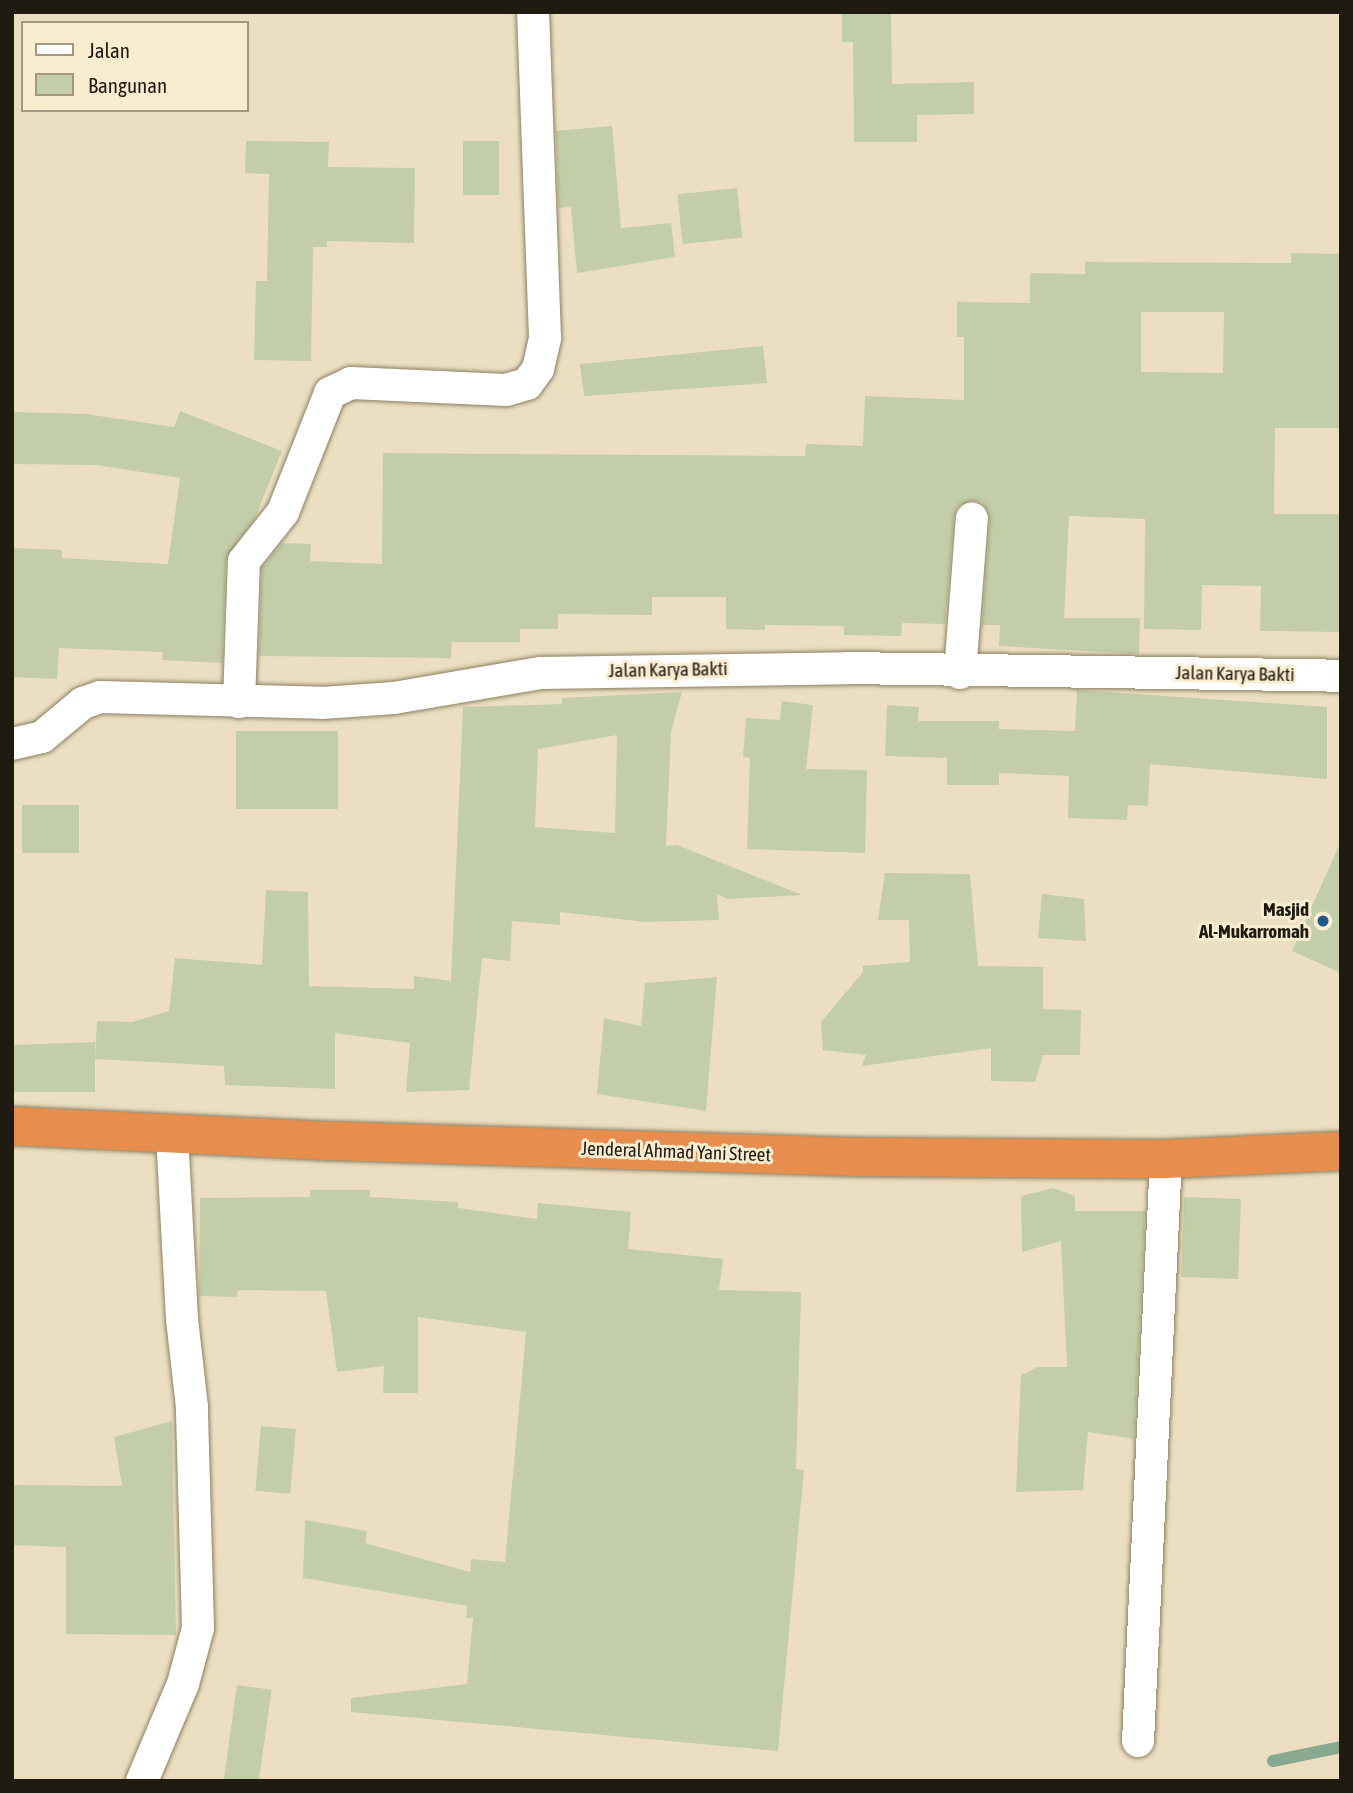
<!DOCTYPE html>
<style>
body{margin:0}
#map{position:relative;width:1353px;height:1793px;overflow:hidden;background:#ecdfc1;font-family:"Asap Condensed",sans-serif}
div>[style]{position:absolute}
.stream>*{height:12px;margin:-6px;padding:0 6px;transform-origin:6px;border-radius:6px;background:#88a990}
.building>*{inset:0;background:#c3cea8;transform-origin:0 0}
.roads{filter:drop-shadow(0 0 2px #8c8064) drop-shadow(0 0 2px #8c8064)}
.street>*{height:32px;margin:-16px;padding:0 16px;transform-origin:16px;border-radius:16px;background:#fff}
.highway>*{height:38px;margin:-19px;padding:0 19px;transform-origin:19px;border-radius:19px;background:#e78e4e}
.dots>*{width:19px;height:19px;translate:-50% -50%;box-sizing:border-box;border:4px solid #faecce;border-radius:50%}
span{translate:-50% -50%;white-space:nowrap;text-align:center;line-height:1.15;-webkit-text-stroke:6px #faecce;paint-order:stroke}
.street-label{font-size:19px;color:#1f1b10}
.poi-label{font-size:19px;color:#1f1b10;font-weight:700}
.right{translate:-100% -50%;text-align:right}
.frame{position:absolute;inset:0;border:14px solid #1f1b10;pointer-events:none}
.legend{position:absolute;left:21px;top:21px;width:228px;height:91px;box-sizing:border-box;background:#faecce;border:2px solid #a29882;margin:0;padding:9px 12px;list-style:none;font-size:21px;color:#1f1b10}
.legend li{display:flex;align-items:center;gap:14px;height:35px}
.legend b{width:35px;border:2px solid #a29882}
</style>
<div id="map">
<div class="stream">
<i style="left:1273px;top:1761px;width:69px;rotate:-11.6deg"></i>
</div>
<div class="building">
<i style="clip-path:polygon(842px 12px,891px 12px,892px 84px,974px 82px,974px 114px,917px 115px,917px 142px,854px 142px,853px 42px,842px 42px)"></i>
<i style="clip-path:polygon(612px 126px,621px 228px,671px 223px,675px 257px,577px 273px,571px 207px,559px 208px,556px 131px)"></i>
<i style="clip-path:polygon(246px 141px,329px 142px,328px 167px,415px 168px,414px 243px,327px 241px,327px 247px,313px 247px,311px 361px,254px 360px,256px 281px,267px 281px,269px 174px,245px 173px)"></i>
<i style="left:499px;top:141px;width:54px;height:36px;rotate:90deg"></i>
<i style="left:737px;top:188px;width:50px;height:60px;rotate:84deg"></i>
<i style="clip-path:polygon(evenodd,1291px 253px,1341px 254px,1341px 428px,1275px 428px,1274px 514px,1341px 514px,1341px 632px,1260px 631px,1261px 586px,1202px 585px,1201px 630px,1144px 629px,1145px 519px,1069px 516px,1064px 618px,1140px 618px,1139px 654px,999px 646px,1000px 625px,982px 625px,990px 519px,983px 503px,973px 500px,957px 507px,954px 516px,945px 624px,902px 623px,901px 636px,844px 635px,844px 626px,765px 625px,765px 630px,726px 629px,726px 597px,652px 597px,652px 615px,558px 614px,558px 629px,520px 629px,520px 642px,452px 642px,451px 658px,259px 656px,262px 568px,282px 543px,311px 544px,310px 561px,382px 564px,383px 453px,805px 456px,806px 444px,863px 446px,865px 396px,964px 400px,964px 337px,957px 337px,957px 302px,1030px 303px,1030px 273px,1085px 274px,1085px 262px,1291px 263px,1291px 253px,1141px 312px,1224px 312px,1223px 373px,1141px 372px,1141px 312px)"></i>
<i style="clip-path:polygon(763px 346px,767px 383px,584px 396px,580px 364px)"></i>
<i style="clip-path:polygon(180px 411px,282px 451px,255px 518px,226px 560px,222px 663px,162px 660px,163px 652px,59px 648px,57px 679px,12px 677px,12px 548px,62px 550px,62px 558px,168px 564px,180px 478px,96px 465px,12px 464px,12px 412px,86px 414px,174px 427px)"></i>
<i style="clip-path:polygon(1077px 690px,1327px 707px,1327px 779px,1150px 764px,1148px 806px,1128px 805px,1127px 820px,1068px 818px,1069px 776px,999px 773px,999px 785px,947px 785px,947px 758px,885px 756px,887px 705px,919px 707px,918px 721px,999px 721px,999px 729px,1075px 731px)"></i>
<i style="clip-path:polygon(evenodd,682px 692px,671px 732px,666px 846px,677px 845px,802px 895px,728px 899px,717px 894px,719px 920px,645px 922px,560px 912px,560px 925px,512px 921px,510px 961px,482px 958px,469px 1090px,406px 1092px,410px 1043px,335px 1033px,335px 1089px,225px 1085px,224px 1066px,95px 1059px,95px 1092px,12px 1092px,12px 1045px,95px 1042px,95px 1058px,97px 1021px,132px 1022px,169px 1011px,175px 958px,262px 965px,266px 890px,308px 892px,309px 986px,414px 989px,414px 976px,451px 981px,463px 707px,562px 704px,562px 698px,682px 692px,617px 735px,615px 833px,535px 827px,538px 749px,617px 735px)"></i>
<i style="clip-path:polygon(782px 701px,813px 705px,806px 769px,867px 770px,865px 853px,747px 849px,750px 758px,743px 757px,746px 718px,780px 720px)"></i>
<i style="left:236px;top:731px;width:102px;height:78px"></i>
<i style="left:79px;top:805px;width:48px;height:57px;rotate:90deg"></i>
<i style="clip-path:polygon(1341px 841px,1341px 973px,1292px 951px)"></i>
<i style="clip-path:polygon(885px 873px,970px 874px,978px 966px,1043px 967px,1043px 1009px,1081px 1010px,1080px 1055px,1043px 1055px,1035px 1082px,991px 1081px,991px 1048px,862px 1066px,866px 1055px,823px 1050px,821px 1022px,863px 972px,863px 966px,910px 962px,909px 920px,878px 920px)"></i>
<i style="clip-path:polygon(1042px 894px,1084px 899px,1086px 941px,1038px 938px)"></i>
<i style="clip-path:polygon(717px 977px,706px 1111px,597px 1094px,604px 1018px,641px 1026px,645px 983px)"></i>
<i style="clip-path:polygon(1053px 1188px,1075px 1196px,1075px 1211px,1145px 1211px,1134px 1439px,1088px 1432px,1083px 1490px,1016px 1492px,1021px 1375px,1038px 1367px,1067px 1367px,1061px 1241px,1022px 1252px,1021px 1196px)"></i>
<i style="clip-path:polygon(310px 1190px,370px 1190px,370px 1197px,458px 1202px,458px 1208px,537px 1219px,538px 1203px,631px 1212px,628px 1249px,723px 1259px,719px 1290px,801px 1292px,796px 1469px,804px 1470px,778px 1751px,351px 1712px,351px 1698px,467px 1684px,473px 1618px,466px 1618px,467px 1606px,303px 1578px,305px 1520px,367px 1531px,365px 1543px,470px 1572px,471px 1559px,505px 1562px,526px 1332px,418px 1317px,418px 1393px,383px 1393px,384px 1366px,337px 1372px,326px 1291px,238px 1290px,237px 1297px,199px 1296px,200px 1198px,310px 1197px)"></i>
<i style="left:1184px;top:1197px;width:57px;height:80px;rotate:2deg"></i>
<i style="clip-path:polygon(172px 1421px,176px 1635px,66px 1634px,66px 1547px,12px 1545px,12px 1485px,122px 1486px,114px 1437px)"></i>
<i style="left:261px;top:1426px;width:35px;height:65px;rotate:5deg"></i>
<i style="left:237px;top:1685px;width:35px;height:96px;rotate:8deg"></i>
</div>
<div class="roads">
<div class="street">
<i style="left:960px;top:673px;width:155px;rotate:-85.6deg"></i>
<i style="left:239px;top:702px;width:141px;rotate:-88deg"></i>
<i style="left:244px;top:561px;width:63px;rotate:-51.5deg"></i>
<i style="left:283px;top:512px;width:128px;rotate:-68.4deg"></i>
<i style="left:330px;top:393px;width:23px;rotate:-25deg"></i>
<i style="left:351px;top:383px;width:155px;rotate:2.6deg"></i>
<i style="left:506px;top:390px;width:22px;rotate:-16deg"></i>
<i style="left:527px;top:384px;width:19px;rotate:-54deg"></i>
<i style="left:538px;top:369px;width:32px;rotate:-77deg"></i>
<i style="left:545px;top:338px;width:326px;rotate:-92.1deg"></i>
<i style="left:12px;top:744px;width:31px;rotate:-13deg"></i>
<i style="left:42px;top:737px;width:53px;rotate:-39.7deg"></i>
<i style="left:83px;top:703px;width:18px;rotate:-19deg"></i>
<i style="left:100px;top:697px;width:222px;rotate:1.5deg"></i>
<i style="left:322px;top:703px;width:72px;rotate:-4deg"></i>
<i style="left:394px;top:698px;width:149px;rotate:-9.7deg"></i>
<i style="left:541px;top:673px;width:307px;rotate:-0.9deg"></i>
<i style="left:848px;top:668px;width:493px;rotate:0.9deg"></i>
<i style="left:1138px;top:1741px;width:583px;rotate:-87.25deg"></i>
<i style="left:142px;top:1781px;width:105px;rotate:-67.1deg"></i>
<i style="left:183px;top:1684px;width:58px;rotate:-75deg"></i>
<i style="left:198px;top:1628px;width:221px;rotate:-91.6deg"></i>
<i style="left:192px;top:1407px;width:89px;rotate:-96.5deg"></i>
<i style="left:182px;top:1319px;width:186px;rotate:-93.1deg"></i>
</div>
<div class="highway">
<i style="left:12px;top:1126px;width:320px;rotate:2.7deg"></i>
<i style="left:332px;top:1141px;width:527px;rotate:1.74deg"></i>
<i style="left:859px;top:1157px;width:307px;rotate:0.4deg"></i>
<i style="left:1166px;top:1159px;width:175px;rotate:-2.6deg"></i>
</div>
</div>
<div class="dots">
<i style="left:1323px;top:921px;background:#1f5990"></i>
</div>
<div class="street-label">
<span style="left:668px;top:670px;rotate:-1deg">Jalan Karya Bakti</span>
<span style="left:1235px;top:674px;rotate:1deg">Jalan Karya Bakti</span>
<span style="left:676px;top:1152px;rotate:2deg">Jenderal Ahmad Yani Street</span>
</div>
<div class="poi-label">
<span class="right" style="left:1309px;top:921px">Masjid<br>Al-Mukarromah</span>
</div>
<div class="frame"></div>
<ul class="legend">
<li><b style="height:9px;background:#fff"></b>Jalan</li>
<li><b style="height:19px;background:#c3cea8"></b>Bangunan</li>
</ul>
</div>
